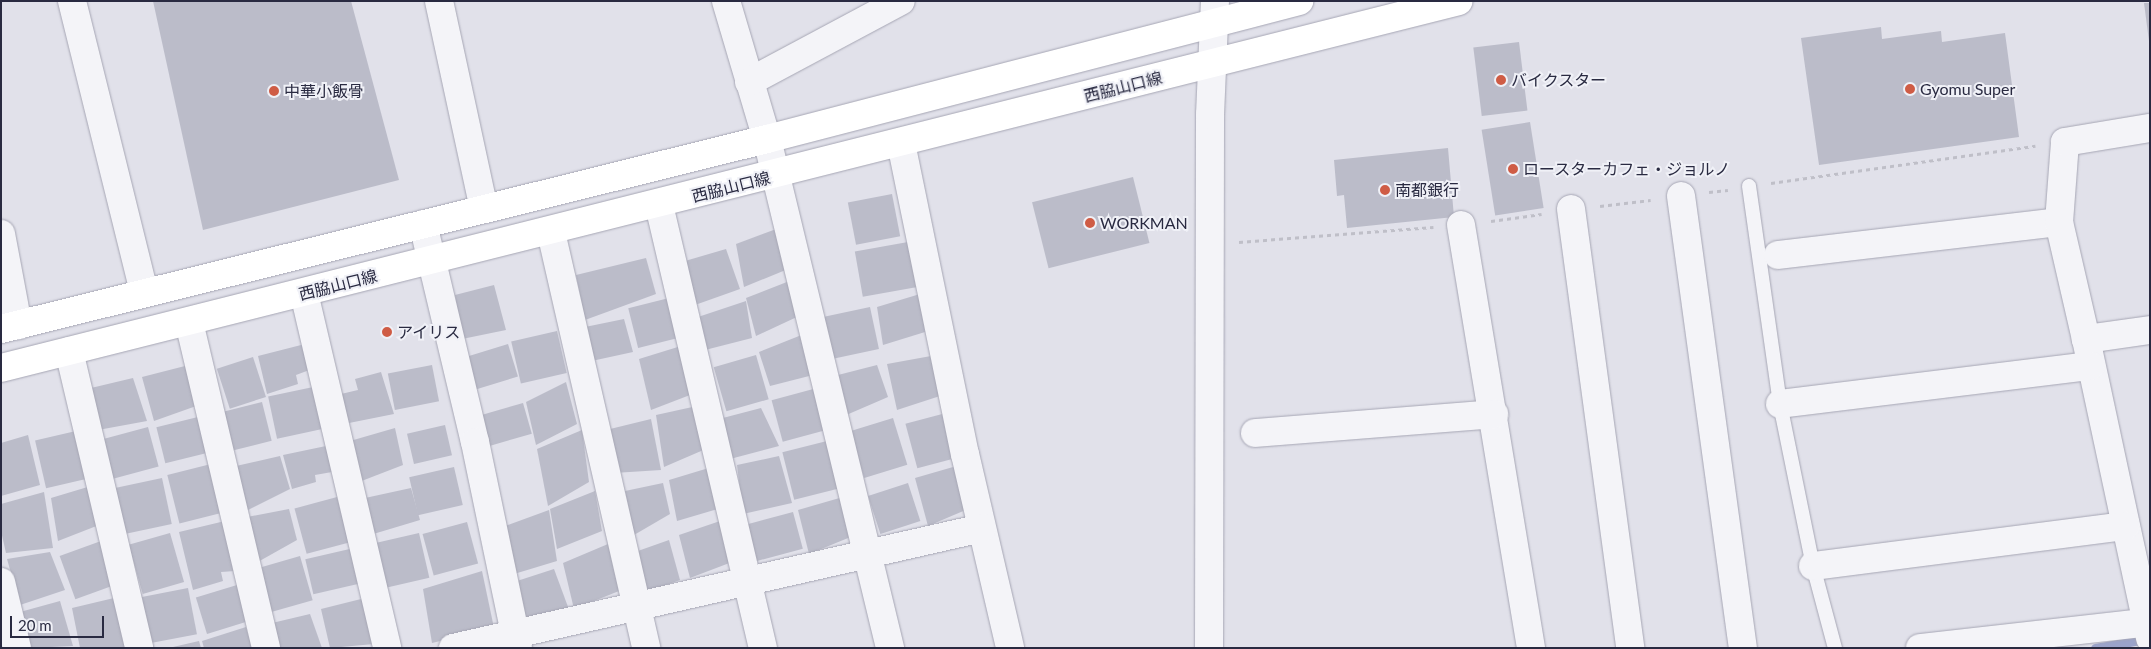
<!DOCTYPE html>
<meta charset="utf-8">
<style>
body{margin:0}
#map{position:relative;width:2151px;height:649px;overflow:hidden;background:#e1e1ea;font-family:Lato,"Noto Sans JP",sans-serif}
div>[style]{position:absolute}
.stream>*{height:9px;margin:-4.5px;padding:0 4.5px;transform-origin:4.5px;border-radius:4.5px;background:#9ba3ca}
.building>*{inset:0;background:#bbbcc9;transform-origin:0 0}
.path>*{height:3px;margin-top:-1.5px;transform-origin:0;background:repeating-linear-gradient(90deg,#bfbfc8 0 4px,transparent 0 8px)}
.roads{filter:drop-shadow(0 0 1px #a6a6b4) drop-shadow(0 0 1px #a6a6b4)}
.lane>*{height:14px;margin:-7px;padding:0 7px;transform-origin:7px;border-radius:7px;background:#f4f4f8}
.street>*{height:28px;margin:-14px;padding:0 14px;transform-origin:14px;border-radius:14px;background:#f4f4f8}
.secondary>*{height:28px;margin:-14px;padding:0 14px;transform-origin:14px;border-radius:14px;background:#fff}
.dots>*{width:14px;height:14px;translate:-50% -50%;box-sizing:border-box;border:2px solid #f0f1f7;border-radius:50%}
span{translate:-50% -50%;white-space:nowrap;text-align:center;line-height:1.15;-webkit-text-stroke:4px #f0f1f7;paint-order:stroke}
.poi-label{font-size:16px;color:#292a41}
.left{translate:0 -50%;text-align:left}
.street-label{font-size:16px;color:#292a41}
.frame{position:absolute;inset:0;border:2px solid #292a41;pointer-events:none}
.scale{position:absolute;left:10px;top:616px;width:94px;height:22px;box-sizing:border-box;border:2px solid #292a41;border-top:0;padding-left:6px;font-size:15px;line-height:18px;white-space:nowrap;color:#292a41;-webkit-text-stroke:4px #f0f1f7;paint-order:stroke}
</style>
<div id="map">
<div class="stream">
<i style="left:2095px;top:648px;width:52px;rotate:-10deg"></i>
</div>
<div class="building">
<i style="clip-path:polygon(153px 1px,351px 1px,399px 180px,203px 230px)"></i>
<i style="clip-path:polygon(2144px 3px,2150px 3px,2150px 41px,2149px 41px)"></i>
<i style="clip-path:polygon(1881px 27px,1882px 39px,1941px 31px,1942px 42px,2005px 33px,2019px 137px,1819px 165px,1801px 38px)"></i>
<i style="left:1519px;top:42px;width:69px;height:46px;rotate:83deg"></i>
<i style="left:1530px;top:122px;width:87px;height:49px;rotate:81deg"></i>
<i style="clip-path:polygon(1448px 148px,1454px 217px,1347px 228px,1344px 195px,1337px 196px,1334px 160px)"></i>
<i style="left:1133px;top:177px;width:68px;height:104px;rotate:76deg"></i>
<i style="left:892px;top:194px;width:43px;height:45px;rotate:79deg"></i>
<i style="clip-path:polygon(779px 228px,788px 269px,744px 287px,736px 244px)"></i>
<i style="left:908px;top:242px;width:46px;height:54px;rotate:80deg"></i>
<i style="clip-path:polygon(726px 249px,740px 289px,695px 305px,685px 261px)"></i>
<i style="clip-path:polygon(646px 258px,656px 294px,585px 320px,576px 275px)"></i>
<i style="clip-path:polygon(792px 280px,799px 316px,756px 336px,746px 298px)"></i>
<i style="clip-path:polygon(494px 285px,506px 330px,462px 339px,455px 295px)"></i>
<i style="clip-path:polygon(920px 294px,925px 332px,883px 345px,877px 307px)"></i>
<i style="left:669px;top:298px;width:41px;height:42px;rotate:76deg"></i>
<i style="clip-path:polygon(746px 301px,752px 338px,705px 350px,698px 317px)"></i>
<i style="left:870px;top:307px;width:43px;height:48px;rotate:78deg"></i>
<i style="clip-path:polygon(624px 319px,633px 352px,587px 362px,585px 327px)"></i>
<i style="left:557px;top:331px;width:43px;height:47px;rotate:77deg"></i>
<i style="clip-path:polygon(804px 334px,817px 374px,770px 386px,759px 352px)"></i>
<i style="clip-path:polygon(305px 344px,312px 369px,296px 375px,298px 384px,267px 394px,258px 356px)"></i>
<i style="left:508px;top:344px;width:34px;height:45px;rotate:73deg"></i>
<i style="clip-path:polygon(681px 346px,690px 395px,651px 410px,639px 359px)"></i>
<i style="left:756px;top:355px;width:46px;height:44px;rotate:74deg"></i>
<i style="clip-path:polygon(931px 356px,943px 395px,897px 410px,887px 364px)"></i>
<i style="left:253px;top:357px;width:42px;height:38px;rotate:72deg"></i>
<i style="left:432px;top:365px;width:37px;height:45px;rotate:79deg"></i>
<i style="clip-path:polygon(877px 365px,888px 397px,844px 416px,838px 375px)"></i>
<i style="clip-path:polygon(185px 366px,199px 405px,154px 421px,142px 377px)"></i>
<i style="clip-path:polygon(381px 372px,394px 414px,349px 423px,341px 394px,358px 390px,355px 379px)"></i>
<i style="clip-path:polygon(133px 378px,147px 421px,98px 430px,91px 388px)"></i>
<i style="clip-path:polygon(566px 382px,577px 424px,536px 445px,526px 402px)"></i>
<i style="left:318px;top:386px;width:43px;height:51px;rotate:78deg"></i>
<i style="left:817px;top:388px;width:43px;height:47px;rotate:75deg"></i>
<i style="left:262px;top:402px;width:40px;height:40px;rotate:76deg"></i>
<i style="left:523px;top:403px;width:32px;height:45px;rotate:74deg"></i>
<i style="clip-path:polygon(697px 406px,708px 448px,664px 467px,656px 415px)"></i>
<i style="clip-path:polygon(761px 408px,779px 446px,730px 459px,719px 419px)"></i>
<i style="left:946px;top:413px;width:46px;height:42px;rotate:75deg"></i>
<i style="left:202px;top:416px;width:37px;height:47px;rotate:76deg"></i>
<i style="left:893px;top:418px;width:49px;height:45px;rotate:73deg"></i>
<i style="clip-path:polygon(651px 419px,661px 470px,614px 473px,606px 430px)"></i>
<i style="left:445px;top:425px;width:31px;height:39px;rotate:77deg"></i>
<i style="left:148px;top:427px;width:41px;height:49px;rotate:75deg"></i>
<i style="clip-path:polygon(395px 428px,403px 465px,359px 482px,350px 441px)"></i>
<i style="clip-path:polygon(582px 430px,589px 482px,548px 506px,537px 449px)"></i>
<i style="left:76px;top:431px;width:49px;height:42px;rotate:77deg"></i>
<i style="clip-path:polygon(28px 435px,40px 485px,1px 496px,1px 443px)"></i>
<i style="left:827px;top:441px;width:49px;height:46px;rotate:76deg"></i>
<i style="clip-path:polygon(326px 446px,332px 472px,315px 475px,316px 482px,292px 489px,283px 455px)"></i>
<i style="clip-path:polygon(280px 456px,290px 489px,246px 511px,236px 466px)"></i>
<i style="clip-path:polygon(779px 456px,792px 503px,743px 514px,737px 465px)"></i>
<i style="left:211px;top:464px;width:50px;height:45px;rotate:76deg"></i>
<i style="clip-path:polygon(960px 465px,968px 509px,928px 526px,915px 478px)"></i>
<i style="left:454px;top:467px;width:39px;height:46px;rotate:77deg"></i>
<i style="clip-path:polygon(712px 467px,721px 508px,677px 521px,669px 480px)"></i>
<i style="left:162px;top:478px;width:47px;height:48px;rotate:78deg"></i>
<i style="clip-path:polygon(663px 483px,670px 514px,634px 535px,625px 491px)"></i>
<i style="left:908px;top:483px;width:40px;height:42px;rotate:72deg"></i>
<i style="clip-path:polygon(91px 486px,99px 525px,58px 541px,51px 498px)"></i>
<i style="clip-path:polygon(411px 488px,420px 520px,370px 535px,365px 498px)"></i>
<i style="clip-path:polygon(595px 491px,602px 531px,557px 549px,550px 509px)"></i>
<i style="clip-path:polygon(44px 492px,53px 548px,6px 553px,1px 531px,1px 504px)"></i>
<i style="left:337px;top:497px;width:47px;height:44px;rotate:75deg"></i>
<i style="clip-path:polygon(843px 497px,853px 536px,809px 554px,798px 510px)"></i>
<i style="clip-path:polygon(289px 509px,297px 540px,256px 563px,247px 517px)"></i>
<i style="clip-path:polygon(549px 510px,557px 561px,514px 574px,505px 526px)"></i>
<i style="left:793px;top:512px;width:38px;height:49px;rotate:75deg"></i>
<i style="clip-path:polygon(723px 520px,732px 562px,690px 578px,679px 535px)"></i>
<i style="clip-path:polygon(225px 521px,235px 571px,221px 572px,223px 581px,193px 590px,179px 532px)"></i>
<i style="left:467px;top:522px;width:43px;height:46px;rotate:75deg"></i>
<i style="left:170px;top:533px;width:51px;height:43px;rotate:74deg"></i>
<i style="left:419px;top:533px;width:46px;height:49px;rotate:77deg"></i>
<i style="clip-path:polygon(669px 540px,680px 580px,642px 594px,635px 552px)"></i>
<i style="left:101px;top:541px;width:46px;height:44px;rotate:70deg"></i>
<i style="clip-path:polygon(608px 544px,619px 591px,574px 609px,563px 563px)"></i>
<i style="left:354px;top:548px;width:36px;height:50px;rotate:77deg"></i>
<i style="clip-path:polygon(50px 552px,65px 590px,20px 605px,7px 559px)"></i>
<i style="left:300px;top:556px;width:46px;height:44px;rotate:74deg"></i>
<i style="clip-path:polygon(554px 569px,571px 615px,525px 625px,517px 581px)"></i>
<i style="clip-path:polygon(482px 571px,494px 628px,432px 643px,423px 589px)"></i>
<i style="left:237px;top:585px;width:38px;height:43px;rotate:73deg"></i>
<i style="left:188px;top:588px;width:47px;height:47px;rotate:79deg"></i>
<i style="clip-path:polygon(114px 598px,126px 648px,80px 648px,72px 608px)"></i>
<i style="clip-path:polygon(365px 598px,374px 644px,330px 648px,321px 609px)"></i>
<i style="clip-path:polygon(60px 601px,73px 646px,29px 648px,20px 612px)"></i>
<i style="clip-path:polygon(310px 614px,322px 648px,277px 648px,272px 623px)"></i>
<i style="clip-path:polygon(246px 627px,252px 648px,204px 648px,202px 641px)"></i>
<i style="clip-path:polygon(199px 641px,201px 648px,173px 648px,173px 647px)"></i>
</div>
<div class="path">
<i style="left:1771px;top:183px;width:267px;rotate:-8deg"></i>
<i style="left:1709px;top:192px;width:19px;rotate:-6deg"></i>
<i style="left:1600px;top:206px;width:51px;rotate:-6.7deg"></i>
<i style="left:1491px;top:221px;width:51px;rotate:-7.8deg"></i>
<i style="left:1239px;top:242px;width:195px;rotate:-4.4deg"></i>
</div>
<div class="roads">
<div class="lane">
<i style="left:1749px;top:186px;width:220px;rotate:81.9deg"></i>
<i style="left:1780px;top:404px;width:165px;rotate:78.5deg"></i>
<i style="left:1813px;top:566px;width:85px;rotate:75deg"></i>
</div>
<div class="street">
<i style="left:72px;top:1px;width:301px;rotate:76.1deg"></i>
<i style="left:439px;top:1px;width:213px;rotate:77.8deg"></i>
<i style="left:726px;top:1px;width:144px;rotate:73.5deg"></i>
<i style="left:767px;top:139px;width:524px;rotate:76.41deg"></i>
<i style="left:749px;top:82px;width:172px;rotate:-28.1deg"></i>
<i style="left:901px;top:143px;width:318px;rotate:78.4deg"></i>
<i style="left:965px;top:454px;width:199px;rotate:76.9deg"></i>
<i style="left:1681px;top:196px;width:456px;rotate:82.2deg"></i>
<i style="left:659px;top:205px;width:455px;rotate:76.8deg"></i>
<i style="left:1571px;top:209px;width:443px;rotate:82.3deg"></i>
<i style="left:423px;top:224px;width:224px;rotate:76.6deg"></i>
<i style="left:475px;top:442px;width:210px;rotate:78.2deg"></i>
<i style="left:1461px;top:225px;width:429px;rotate:80.6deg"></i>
<i style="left:551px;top:232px;width:427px;rotate:77.1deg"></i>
<i style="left:1px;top:234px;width:93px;rotate:79.4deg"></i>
<i style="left:1778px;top:255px;width:283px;rotate:-6.7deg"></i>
<i style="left:304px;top:293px;width:365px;rotate:76.8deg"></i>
<i style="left:189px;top:322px;width:335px;rotate:76.7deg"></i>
<i style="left:2150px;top:330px;width:65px;rotate:172deg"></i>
<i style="left:2086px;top:339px;width:306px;rotate:77.9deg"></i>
<i style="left:2086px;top:339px;width:120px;rotate:-103deg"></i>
<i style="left:2059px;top:222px;width:80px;rotate:-85.7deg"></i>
<i style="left:2065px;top:142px;width:86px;rotate:-9.4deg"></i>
<i style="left:69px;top:351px;width:305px;rotate:76.7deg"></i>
<i style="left:1780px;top:404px;width:313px;rotate:-7deg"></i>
<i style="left:1255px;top:433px;width:240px;rotate:-4.5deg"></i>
<i style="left:1813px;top:566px;width:315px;rotate:-7.3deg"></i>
<i style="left:1px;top:582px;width:68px;rotate:76.4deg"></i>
<i style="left:453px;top:648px;width:542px;rotate:-12.78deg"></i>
<i style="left:1209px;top:648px;width:533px;rotate:-89.89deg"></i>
<i style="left:1210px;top:115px;width:114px;rotate:-87.5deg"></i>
<i style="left:1920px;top:648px;width:231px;rotate:-6.4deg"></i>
</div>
<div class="secondary">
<i style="left:1px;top:329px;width:789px;rotate:-13.93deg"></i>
<i style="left:767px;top:139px;width:550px;rotate:-14.54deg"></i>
<i style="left:1px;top:368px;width:1503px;rotate:-14.13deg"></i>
</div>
</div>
<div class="dots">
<i style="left:1501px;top:80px;background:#cf5c45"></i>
<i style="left:1910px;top:89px;background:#cf5c45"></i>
<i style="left:274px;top:91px;background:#cf5c45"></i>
<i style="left:1513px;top:169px;background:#cf5c45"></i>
<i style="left:1385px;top:190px;background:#cf5c45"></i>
<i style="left:1090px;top:223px;background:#cf5c45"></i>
<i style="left:387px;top:332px;background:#cf5c45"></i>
</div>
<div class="poi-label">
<span class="left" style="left:1511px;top:80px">バイクスター</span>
<span class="left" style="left:1920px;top:89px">Gyomu Super</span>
<span class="left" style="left:284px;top:91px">中華小飯骨</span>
<span class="left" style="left:1523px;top:169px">ロースターカフェ・ジョルノ</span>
<span class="left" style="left:1395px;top:190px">南都銀行</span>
<span class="left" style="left:1100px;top:223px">WORKMAN</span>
<span class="left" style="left:397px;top:332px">アイリス</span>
</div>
<div class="street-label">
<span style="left:1123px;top:87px;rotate:-14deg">西脇山口線</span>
<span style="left:731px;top:187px;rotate:-14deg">西脇山口線</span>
<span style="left:338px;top:285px;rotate:-14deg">西脇山口線</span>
</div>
<div class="frame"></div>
<div class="scale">20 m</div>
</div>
